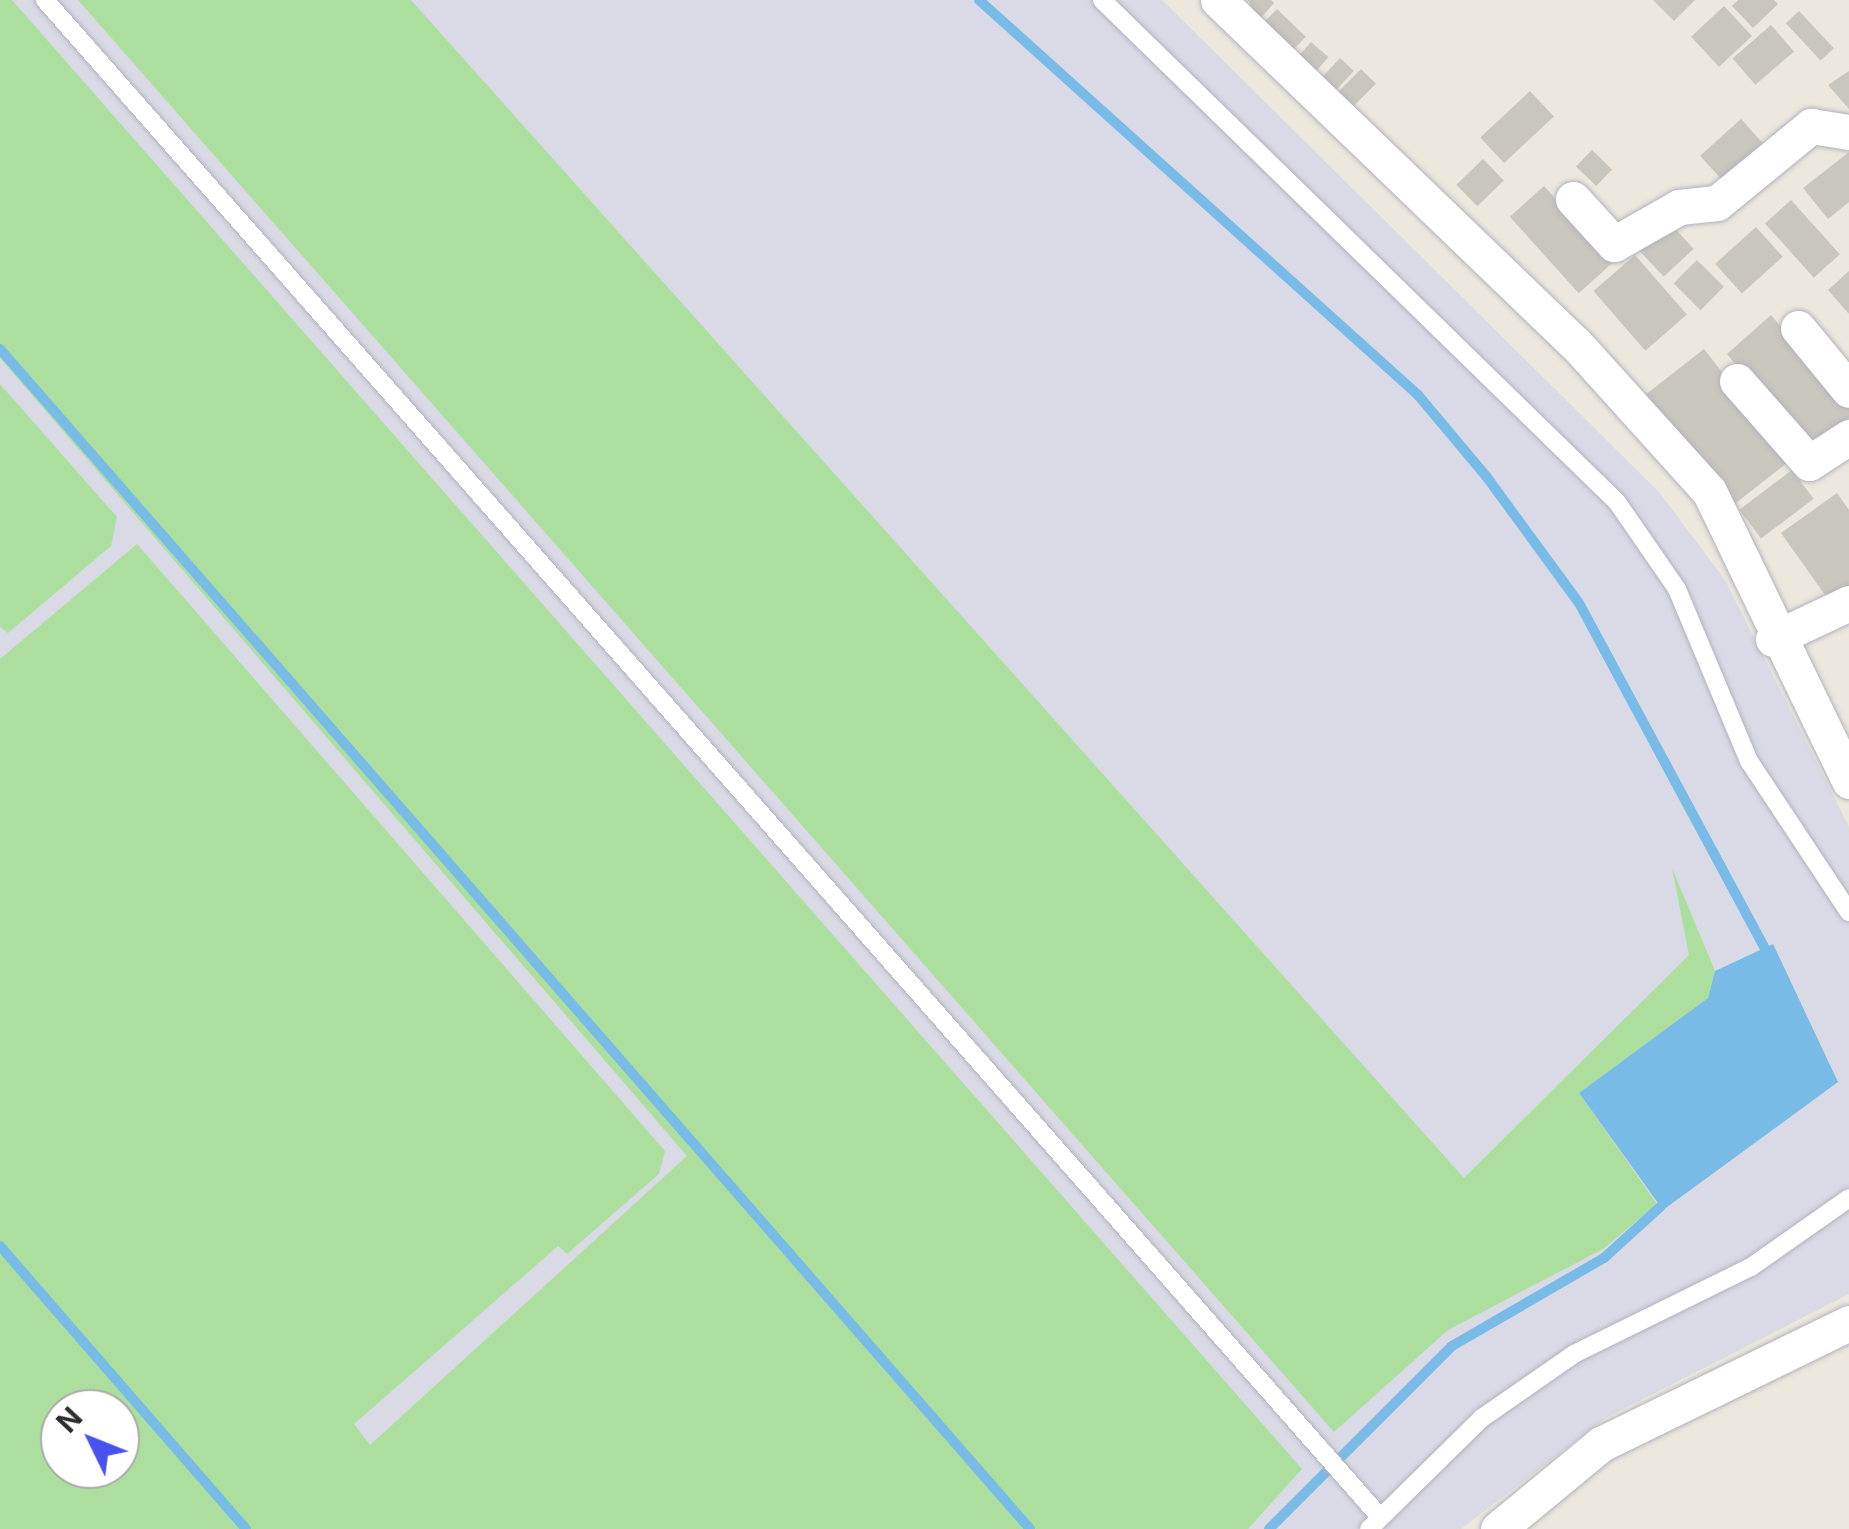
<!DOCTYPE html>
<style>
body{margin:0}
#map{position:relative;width:1849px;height:1529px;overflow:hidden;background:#ece8de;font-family:Inter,sans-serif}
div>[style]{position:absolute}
.airport>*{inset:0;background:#d9dae5}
.green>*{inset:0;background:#acdf9e}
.water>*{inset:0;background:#78bbe7}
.stream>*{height:10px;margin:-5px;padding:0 5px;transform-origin:5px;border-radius:5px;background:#78bbe7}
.building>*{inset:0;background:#c8c6bd;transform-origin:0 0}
.roads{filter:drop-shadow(0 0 2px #b2b2be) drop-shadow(0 0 2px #b2b2be)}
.service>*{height:18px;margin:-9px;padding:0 9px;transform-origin:9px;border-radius:9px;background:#fff}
.minor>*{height:35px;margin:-17.5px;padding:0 17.5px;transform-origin:17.5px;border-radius:17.5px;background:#fff}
span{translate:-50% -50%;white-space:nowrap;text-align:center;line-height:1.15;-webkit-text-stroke:8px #fff;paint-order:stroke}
.north{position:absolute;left:40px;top:1389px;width:100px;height:100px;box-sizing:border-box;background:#fff;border:2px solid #aaa;border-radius:50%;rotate:313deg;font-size:28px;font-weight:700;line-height:40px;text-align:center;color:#2b2b2b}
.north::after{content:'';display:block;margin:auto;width:35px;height:45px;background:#4952ee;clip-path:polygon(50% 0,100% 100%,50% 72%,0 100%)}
</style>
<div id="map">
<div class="airport">
<i style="clip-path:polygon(evenodd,0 0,1162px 0,1659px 492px,1725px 580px,1849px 827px,1849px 1294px,1604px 1419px,1461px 1529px,0 1529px,0 0,60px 1409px,120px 1409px,120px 1469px,60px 1469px,60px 1409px)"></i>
</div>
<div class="green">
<i style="clip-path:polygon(evenodd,0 0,12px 0,1302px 1469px,1248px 1529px,0 1529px,0 659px,137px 544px,665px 1151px,659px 1174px,567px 1254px,558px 1246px,354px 1424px,370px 1445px,687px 1156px,0 358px,0 0,60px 1409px,120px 1409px,120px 1469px,60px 1469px,60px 1409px)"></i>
<i style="clip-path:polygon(78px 0,411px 0,1464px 1178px,1689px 955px,1672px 868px,1715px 971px,1708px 998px,1579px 1093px,1657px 1204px,1603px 1249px,1448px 1330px,1334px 1432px)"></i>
<i style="clip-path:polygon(0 384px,117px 517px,111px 546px,8px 633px,0 627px)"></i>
</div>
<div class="water">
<i style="clip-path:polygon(1773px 944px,1838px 1082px,1663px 1210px,1579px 1093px,1708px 998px,1715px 971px)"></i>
</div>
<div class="stream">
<i style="left:979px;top:0;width:591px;rotate:41.98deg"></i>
<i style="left:1418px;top:395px;width:106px;rotate:50deg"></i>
<i style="left:1486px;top:476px;width:157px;rotate:53.8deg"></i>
<i style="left:1579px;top:603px;width:391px;rotate:61.7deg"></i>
<i style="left:0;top:349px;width:1566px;rotate:48.88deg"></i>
<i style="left:0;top:1246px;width:375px;rotate:49deg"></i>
<i style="left:1269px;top:1529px;width:259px;rotate:-45deg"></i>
<i style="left:1452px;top:1346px;width:176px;rotate:-30.1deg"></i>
<i style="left:1604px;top:1258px;width:76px;rotate:-42.3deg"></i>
</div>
<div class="building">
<i style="clip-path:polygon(1248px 0,1271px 0,1274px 3px,1258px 21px)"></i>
<i style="clip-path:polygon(1653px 0,1695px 0,1674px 21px)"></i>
<i style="clip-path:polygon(1738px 0,1774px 0,1778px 4px,1753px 28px,1732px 6px)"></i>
<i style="left:1724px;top:6px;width:41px;height:45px;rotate:47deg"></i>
<i style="left:1277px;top:9px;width:40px;height:25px;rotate:44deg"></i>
<i style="left:1799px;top:11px;width:51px;height:18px;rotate:47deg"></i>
<i style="left:1771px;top:25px;width:35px;height:51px;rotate:49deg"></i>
<i style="left:1311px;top:42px;width:23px;height:23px;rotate:41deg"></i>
<i style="left:1340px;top:58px;width:19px;height:28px;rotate:43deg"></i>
<i style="left:1361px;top:69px;width:21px;height:35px;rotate:45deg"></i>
<i style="clip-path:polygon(1849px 71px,1849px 109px,1828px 85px)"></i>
<i style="left:1530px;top:91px;width:35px;height:68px;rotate:47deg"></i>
<i style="left:1741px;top:119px;width:40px;height:55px;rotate:48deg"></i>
<i style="left:1592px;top:150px;width:28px;height:23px;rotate:44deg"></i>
<i style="clip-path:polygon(1849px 152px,1849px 202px,1828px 219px,1803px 188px)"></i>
<i style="left:1483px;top:159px;width:30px;height:37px;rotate:46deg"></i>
<i style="left:1544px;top:186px;width:103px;height:46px;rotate:48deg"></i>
<i style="left:1791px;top:200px;width:73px;height:35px;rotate:48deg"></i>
<i style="left:1665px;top:218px;width:42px;height:41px;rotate:47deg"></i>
<i style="left:1756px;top:227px;width:40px;height:55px;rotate:48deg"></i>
<i style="left:1635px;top:255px;width:79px;height:55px;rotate:49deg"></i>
<i style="left:1697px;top:260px;width:38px;height:33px;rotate:45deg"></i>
<i style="clip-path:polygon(1849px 271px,1849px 314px,1828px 290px)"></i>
<i style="clip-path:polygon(1771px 315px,1849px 405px,1849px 418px,1806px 454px,1727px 354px)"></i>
<i style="left:1704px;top:349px;width:141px;height:75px;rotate:52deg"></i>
<i style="left:1792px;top:470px;width:36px;height:66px;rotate:53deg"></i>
<i style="clip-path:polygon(1837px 493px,1849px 510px,1849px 588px,1830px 602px,1781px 533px)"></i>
</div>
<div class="roads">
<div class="service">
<i style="left:45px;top:0;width:2021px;rotate:48.65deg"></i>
<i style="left:1102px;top:0;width:719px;rotate:44.27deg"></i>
<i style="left:1617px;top:502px;width:106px;rotate:55.4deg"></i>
<i style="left:1677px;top:589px;width:186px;rotate:67.3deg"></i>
<i style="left:1749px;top:761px;width:181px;rotate:56.5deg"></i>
<i style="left:1369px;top:1529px;width:158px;rotate:-44.5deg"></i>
<i style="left:1482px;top:1418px;width:112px;rotate:-34.8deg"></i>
<i style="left:1574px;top:1354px;width:197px;rotate:-26.2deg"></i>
<i style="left:1751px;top:1267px;width:120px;rotate:-35.1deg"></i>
</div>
<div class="minor">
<i style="left:1218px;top:0;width:496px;rotate:43.9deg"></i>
<i style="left:1576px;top:344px;width:198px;rotate:47.9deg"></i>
<i style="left:1709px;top:491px;width:322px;rotate:64.2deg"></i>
<i style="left:1573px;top:199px;width:61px;rotate:47.7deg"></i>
<i style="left:1614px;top:244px;width:75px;rotate:-29.6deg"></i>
<i style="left:1679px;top:207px;width:38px;rotate:-6deg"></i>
<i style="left:1717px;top:203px;width:122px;rotate:-39.3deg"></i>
<i style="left:1811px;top:126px;width:38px;rotate:9deg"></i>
<i style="left:1798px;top:328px;width:80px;rotate:50.6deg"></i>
<i style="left:1737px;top:381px;width:109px;rotate:48.7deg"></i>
<i style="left:1809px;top:463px;width:48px;rotate:-33deg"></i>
<i style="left:1773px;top:639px;width:84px;rotate:-25.3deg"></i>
<i style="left:1498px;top:1529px;width:134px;rotate:-39.5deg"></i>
<i style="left:1601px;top:1444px;width:276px;rotate:-26deg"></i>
</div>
</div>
<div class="north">N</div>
</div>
